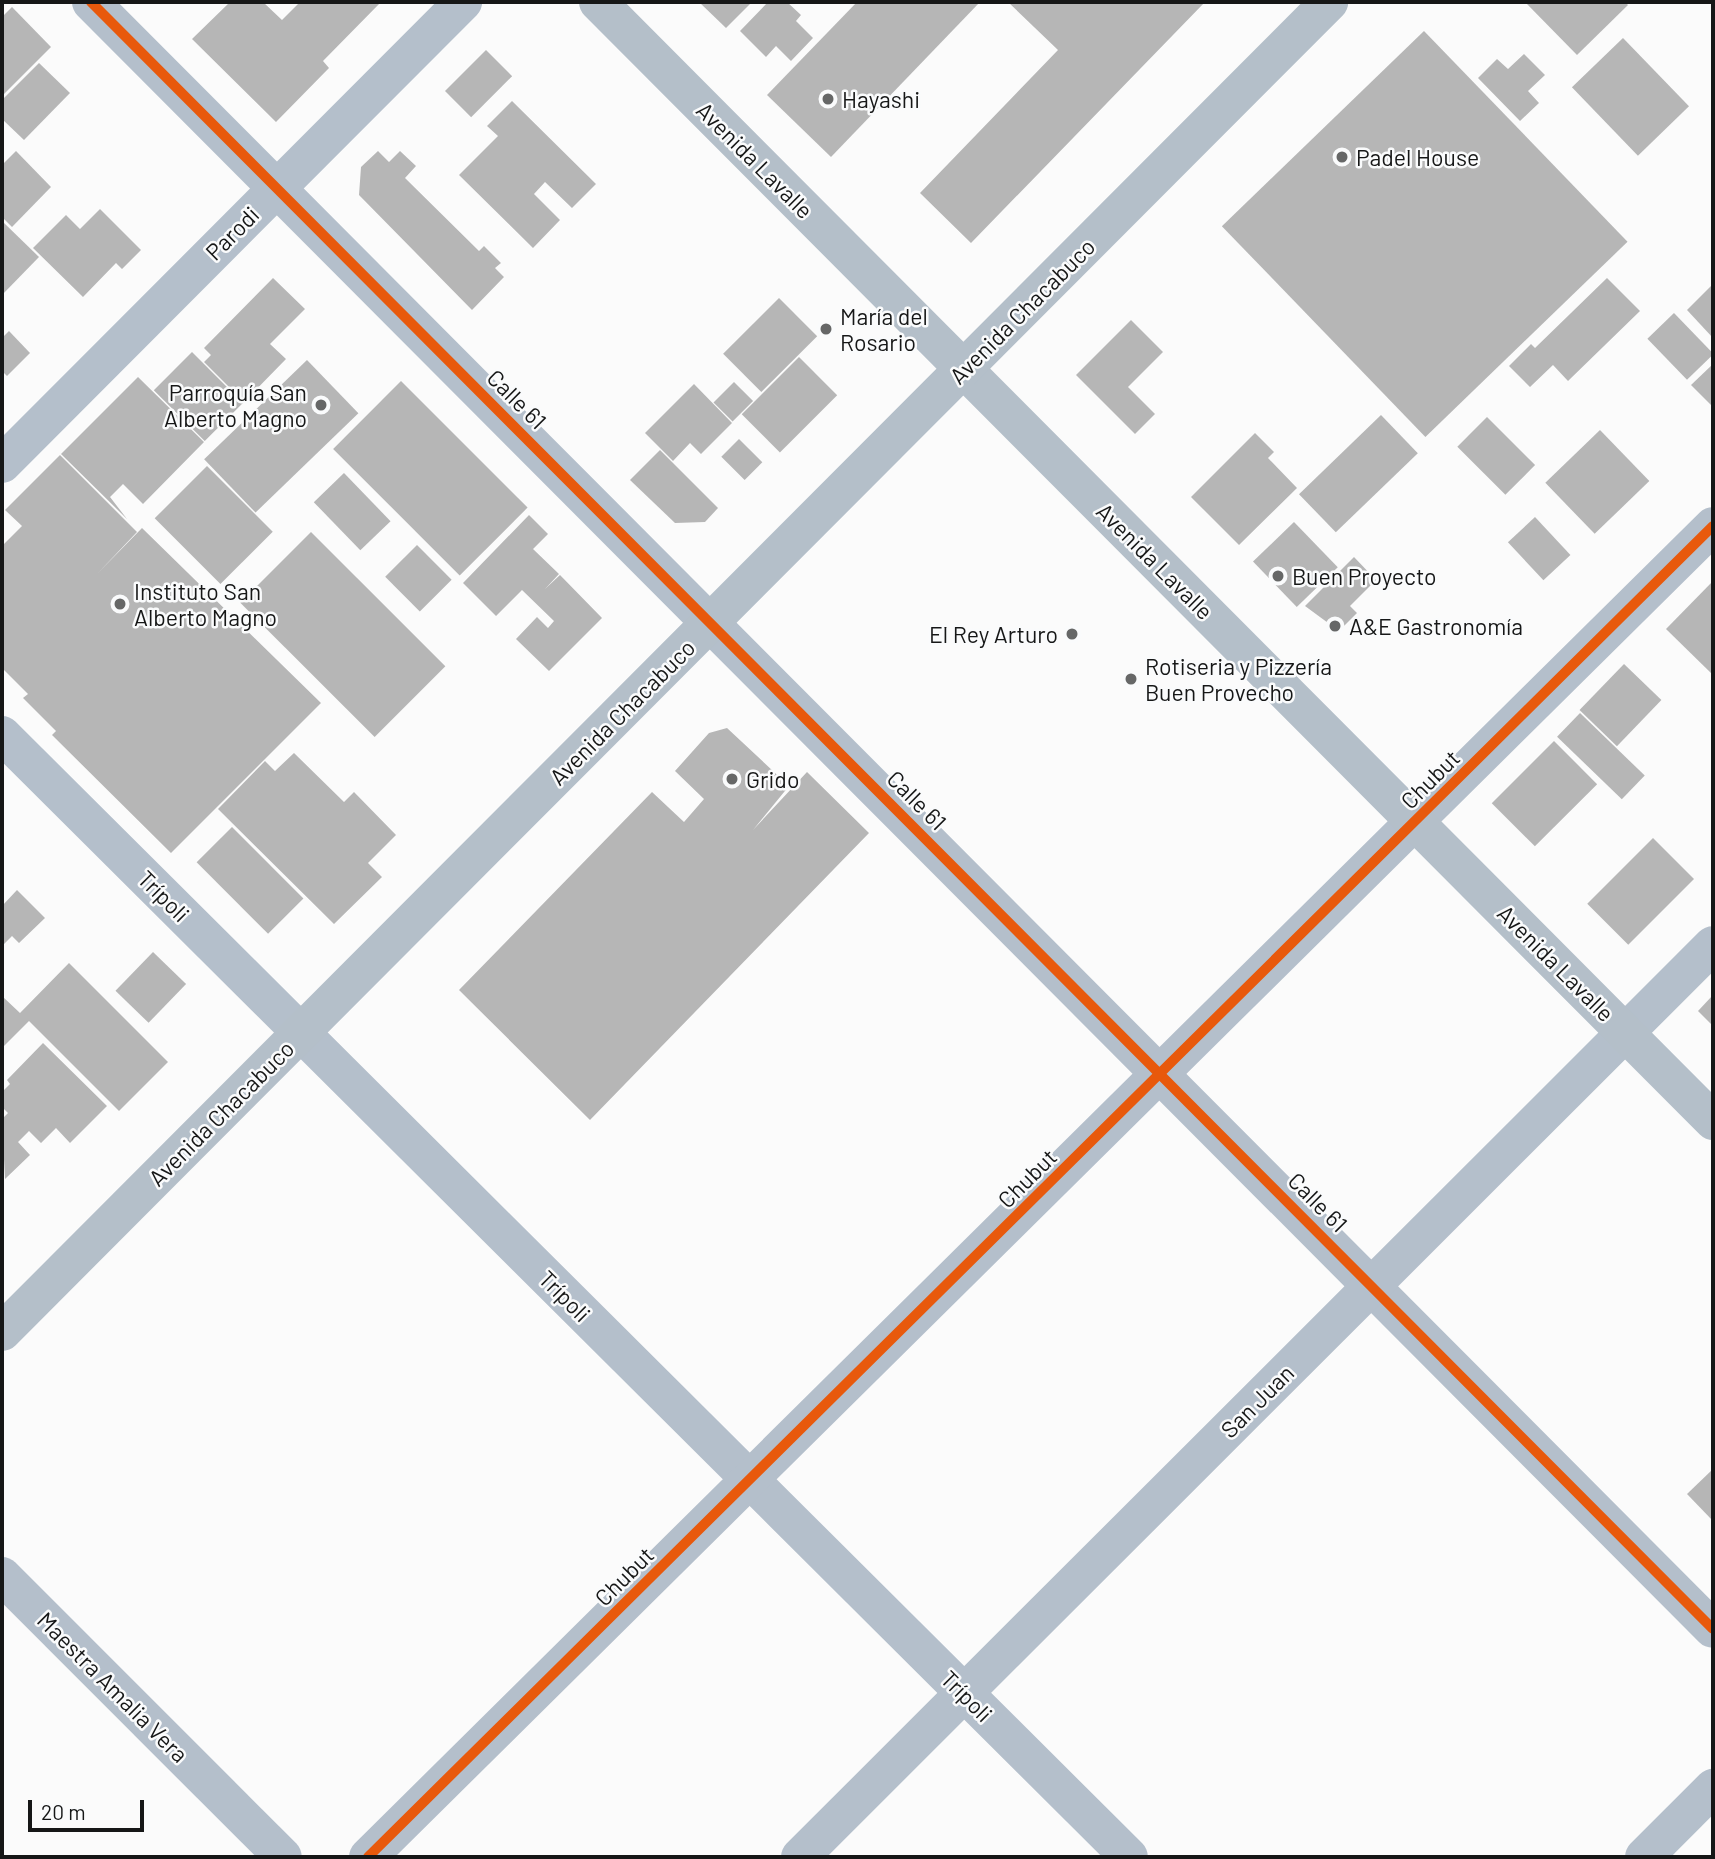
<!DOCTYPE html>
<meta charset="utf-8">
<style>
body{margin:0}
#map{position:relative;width:1715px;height:1859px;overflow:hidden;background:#fbfbfb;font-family:Barlow,sans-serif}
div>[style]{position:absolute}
.building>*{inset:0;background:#b6b6b6;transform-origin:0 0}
.minor>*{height:38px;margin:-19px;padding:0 19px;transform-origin:19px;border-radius:19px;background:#b4bfcb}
.primary>*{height:38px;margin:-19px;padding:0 19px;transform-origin:19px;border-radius:19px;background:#b4bfc9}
.cycleway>*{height:10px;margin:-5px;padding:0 5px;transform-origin:5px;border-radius:5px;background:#e8590c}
.dots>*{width:19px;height:19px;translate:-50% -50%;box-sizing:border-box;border:4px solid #fafbfc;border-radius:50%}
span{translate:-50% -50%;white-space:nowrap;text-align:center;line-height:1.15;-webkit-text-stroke:5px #fafbfc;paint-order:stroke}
.poi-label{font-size:23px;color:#161717}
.left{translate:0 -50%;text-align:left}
.right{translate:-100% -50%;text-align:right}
.street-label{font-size:23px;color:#161717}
.frame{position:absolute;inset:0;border:4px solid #161717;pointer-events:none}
.scale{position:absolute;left:28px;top:1800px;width:116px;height:32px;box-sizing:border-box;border:4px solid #161717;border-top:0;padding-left:9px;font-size:21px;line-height:24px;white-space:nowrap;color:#161717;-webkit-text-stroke:5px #fafbfc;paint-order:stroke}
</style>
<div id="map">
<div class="building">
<i style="clip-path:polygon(230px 2px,263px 2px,282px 20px,300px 2px,381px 2px,323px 61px,329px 68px,276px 122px,192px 39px)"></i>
<i style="clip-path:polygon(699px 2px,752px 2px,726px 28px)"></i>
<i style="clip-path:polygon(768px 2px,787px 2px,801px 15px,796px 21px,813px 38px,791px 61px,776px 46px,766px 57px,740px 31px)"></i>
<i style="clip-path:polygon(857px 2px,980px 2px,831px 157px,767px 95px)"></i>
<i style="clip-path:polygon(1008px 2px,1205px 2px,971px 243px,920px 193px,1058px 50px)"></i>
<i style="clip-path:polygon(1525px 2px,1625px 2px,1628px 5px,1577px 55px)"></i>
<i style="clip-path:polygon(12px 7px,51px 47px,2px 96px,2px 17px)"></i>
<i style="left:1424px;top:31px;width:293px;height:281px;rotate:46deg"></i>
<i style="left:1623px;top:38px;width:95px;height:71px;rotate:46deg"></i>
<i style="left:486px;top:50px;width:37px;height:58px;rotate:45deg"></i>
<i style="clip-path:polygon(1524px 54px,1545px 75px,1528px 91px,1539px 103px,1520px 121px,1478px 78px,1497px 59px,1508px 69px)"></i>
<i style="clip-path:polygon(39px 63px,70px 93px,24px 140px,2px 119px,2px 100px)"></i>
<i style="clip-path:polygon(512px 101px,596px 184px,572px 208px,545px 182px,534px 194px,560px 220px,533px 248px,459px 175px,498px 136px,487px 126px)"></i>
<i style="clip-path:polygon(16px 151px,51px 187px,12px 227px,2px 217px,2px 165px)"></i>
<i style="clip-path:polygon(378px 151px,389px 162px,400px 151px,416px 166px,405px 178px,479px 251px,484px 246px,501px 263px,495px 268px,504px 277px,472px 310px,359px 195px,361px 167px)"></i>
<i style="clip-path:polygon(100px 209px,141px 250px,122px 269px,116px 263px,83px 297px,33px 248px,66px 215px,80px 229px)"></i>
<i style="clip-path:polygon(2px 221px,39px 257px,2px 295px)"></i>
<i style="clip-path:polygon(273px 278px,305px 309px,270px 344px,286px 359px,244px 402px,204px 362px,211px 355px,204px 348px)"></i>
<i style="clip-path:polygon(1607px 278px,1640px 311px,1568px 381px,1553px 365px,1530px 387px,1509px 366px,1531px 344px,1535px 348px)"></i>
<i style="clip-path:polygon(1713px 284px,1713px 338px,1687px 310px)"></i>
<i style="left:779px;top:298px;width:54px;height:79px;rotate:45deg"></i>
<i style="left:1674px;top:313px;width:57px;height:37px;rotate:46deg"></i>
<i style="clip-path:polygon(1131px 320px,1163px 352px,1128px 387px,1155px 414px,1135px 434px,1076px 375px)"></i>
<i style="clip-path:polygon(9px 331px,30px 353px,7px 376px,2px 371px,2px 338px)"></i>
<i style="left:192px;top:352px;width:72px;height:54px;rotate:45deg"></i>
<i style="left:799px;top:357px;width:54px;height:81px;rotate:45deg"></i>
<i style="left:307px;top:360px;width:74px;height:143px;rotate:46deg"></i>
<i style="clip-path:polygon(1713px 364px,1713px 407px,1691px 385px)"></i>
<i style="clip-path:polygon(138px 377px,204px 442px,143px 504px,123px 484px,110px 497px,127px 519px,61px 454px)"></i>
<i style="left:401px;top:381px;width:179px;height:96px;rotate:45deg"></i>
<i style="left:734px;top:382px;width:27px;height:29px;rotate:45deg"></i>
<i style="clip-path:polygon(694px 384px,732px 423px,701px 454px,690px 443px,673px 461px,645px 433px)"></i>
<i style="left:1381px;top:415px;width:53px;height:114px;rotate:46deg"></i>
<i style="left:1487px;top:417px;width:68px;height:42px;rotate:45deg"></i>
<i style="left:1600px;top:430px;width:71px;height:76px;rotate:46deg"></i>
<i style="clip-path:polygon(1255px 433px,1274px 452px,1268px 458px,1297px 488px,1239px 545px,1191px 497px)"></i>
<i style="left:739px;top:439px;width:33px;height:25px;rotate:45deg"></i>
<i style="clip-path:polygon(660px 450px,718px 508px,705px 522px,675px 523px,630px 480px)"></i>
<i style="clip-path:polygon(60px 455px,137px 532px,97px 574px,142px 528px,321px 703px,171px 853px,52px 735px,56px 731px,23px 698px,28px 694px,2px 668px,2px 546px,22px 526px,5px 510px)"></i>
<i style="left:207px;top:466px;width:93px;height:74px;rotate:45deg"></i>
<i style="left:344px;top:473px;width:67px;height:42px;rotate:46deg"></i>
<i style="clip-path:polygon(529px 515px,548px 534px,533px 549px,559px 574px,545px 589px,560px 575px,602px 618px,549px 671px,516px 639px,537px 617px,548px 628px,554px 621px,522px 590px,496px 616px,463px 583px)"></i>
<i style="left:1535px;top:517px;width:52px;height:37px;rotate:47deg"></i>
<i style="left:1294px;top:522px;width:63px;height:57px;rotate:46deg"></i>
<i style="left:311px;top:532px;width:190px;height:100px;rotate:45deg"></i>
<i style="left:417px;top:545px;width:49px;height:45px;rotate:45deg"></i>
<i style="clip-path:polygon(1354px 557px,1376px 580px,1350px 606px,1357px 613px,1339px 631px,1305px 606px)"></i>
<i style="clip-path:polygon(1713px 581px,1713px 675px,1666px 629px)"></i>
<i style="left:1624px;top:664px;width:52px;height:64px;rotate:44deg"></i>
<i style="left:1580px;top:713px;width:90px;height:33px;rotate:44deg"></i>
<i style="clip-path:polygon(727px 728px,789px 786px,753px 830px,807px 772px,869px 833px,590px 1120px,459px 990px,652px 792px,684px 822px,704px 799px,675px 771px,709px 733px)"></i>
<i style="left:1554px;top:741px;width:61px;height:88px;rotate:45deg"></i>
<i style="clip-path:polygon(294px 753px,344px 802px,354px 792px,396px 835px,368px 863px,382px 877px,334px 924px,218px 809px,265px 761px,275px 771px)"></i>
<i style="left:232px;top:827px;width:101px;height:50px;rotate:45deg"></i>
<i style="left:1653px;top:838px;width:58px;height:93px;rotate:45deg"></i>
<i style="clip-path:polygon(17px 890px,45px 918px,19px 943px,12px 936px,2px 946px,2px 906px)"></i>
<i style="left:153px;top:952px;width:46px;height:54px;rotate:44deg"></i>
<i style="clip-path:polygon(69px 963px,168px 1062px,119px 1111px,29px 1021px,4px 1046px,2px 1044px,2px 996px,20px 1013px)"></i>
<i style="clip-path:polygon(1713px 995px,1713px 1026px,1698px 1011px)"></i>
<i style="clip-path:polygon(43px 1043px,107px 1106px,70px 1143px,56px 1128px,41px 1143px,29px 1131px,18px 1142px,30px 1155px,5px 1179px,2px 1119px,8px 1113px,2px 1107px,2px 1092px,10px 1084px,7px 1080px)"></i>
<i style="clip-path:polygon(1713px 1469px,1713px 1521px,1687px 1494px)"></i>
</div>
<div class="minor">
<i style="left:91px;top:2px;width:2297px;rotate:45.09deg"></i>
<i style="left:2px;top:464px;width:653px;rotate:-45.06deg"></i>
<i style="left:2px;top:735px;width:1590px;rotate:44.87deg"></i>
<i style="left:2px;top:1576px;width:397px;rotate:45deg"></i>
<i style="left:368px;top:1857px;width:1892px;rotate:-44.7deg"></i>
<i style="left:800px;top:1857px;width:1290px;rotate:-44.97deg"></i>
<i style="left:1644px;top:1857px;width:98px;rotate:-45deg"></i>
</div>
<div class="primary">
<i style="left:598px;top:2px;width:1580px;rotate:45.1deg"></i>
<i style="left:2px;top:1332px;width:1879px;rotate:-45.06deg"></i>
</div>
<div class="cycleway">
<i style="left:91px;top:2px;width:2297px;rotate:45.09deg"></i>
<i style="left:368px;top:1857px;width:1892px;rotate:-44.7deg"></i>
</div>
<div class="dots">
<i style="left:828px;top:99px;background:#666767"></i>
<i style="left:1342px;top:157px;background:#666767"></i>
<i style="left:826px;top:329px;background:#666767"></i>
<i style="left:321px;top:405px;background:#666767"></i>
<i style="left:1278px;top:576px;background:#666767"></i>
<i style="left:120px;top:604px;background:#666767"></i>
<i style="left:1335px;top:626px;background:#666767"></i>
<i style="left:1072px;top:634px;background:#666767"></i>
<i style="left:1131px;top:679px;background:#666767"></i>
<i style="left:732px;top:779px;background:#666767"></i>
</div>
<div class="poi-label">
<span class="left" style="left:842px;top:99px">Hayashi</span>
<span class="left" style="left:1356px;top:157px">Padel House</span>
<span class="left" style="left:840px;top:329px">María del<br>Rosario</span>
<span class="right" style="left:307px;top:405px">Parroquía San<br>Alberto Magno</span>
<span class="left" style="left:1292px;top:576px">Buen Proyecto</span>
<span class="left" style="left:134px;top:604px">Instituto San<br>Alberto Magno</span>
<span class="left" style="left:1349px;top:626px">A&amp;E Gastronomía</span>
<span class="right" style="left:1058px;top:634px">El Rey Arturo</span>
<span class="left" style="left:1145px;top:679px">Rotiseria y Pizzería<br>Buen Provecho</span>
<span class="left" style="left:746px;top:779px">Grido</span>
</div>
<div class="street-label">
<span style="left:755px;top:160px;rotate:45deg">Avenida Lavalle</span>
<span style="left:232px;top:233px;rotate:-45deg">Parodi</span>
<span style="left:1022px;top:311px;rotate:-45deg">Avenida Chacabuco</span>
<span style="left:517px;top:399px;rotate:45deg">Calle 61</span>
<span style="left:1155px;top:561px;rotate:45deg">Avenida Lavalle</span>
<span style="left:622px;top:712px;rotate:-45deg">Avenida Chacabuco</span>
<span style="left:1430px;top:779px;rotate:-45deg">Chubut</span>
<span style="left:917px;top:800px;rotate:45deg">Calle 61</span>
<span style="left:164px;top:896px;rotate:45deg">Trípoli</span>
<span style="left:1556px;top:963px;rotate:45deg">Avenida Lavalle</span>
<span style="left:221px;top:1113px;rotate:-45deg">Avenida Chacabuco</span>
<span style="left:1027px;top:1178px;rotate:-45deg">Chubut</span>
<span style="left:1318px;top:1202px;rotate:45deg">Calle 61</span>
<span style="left:565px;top:1296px;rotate:45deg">Trípoli</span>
<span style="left:1257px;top:1401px;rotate:-45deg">San Juan</span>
<span style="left:624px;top:1576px;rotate:-45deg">Chubut</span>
<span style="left:113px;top:1687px;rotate:45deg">Maestra Amalia Vera</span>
<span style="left:967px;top:1696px;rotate:45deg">Trípoli</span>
</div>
<div class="frame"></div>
<div class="scale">20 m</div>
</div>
